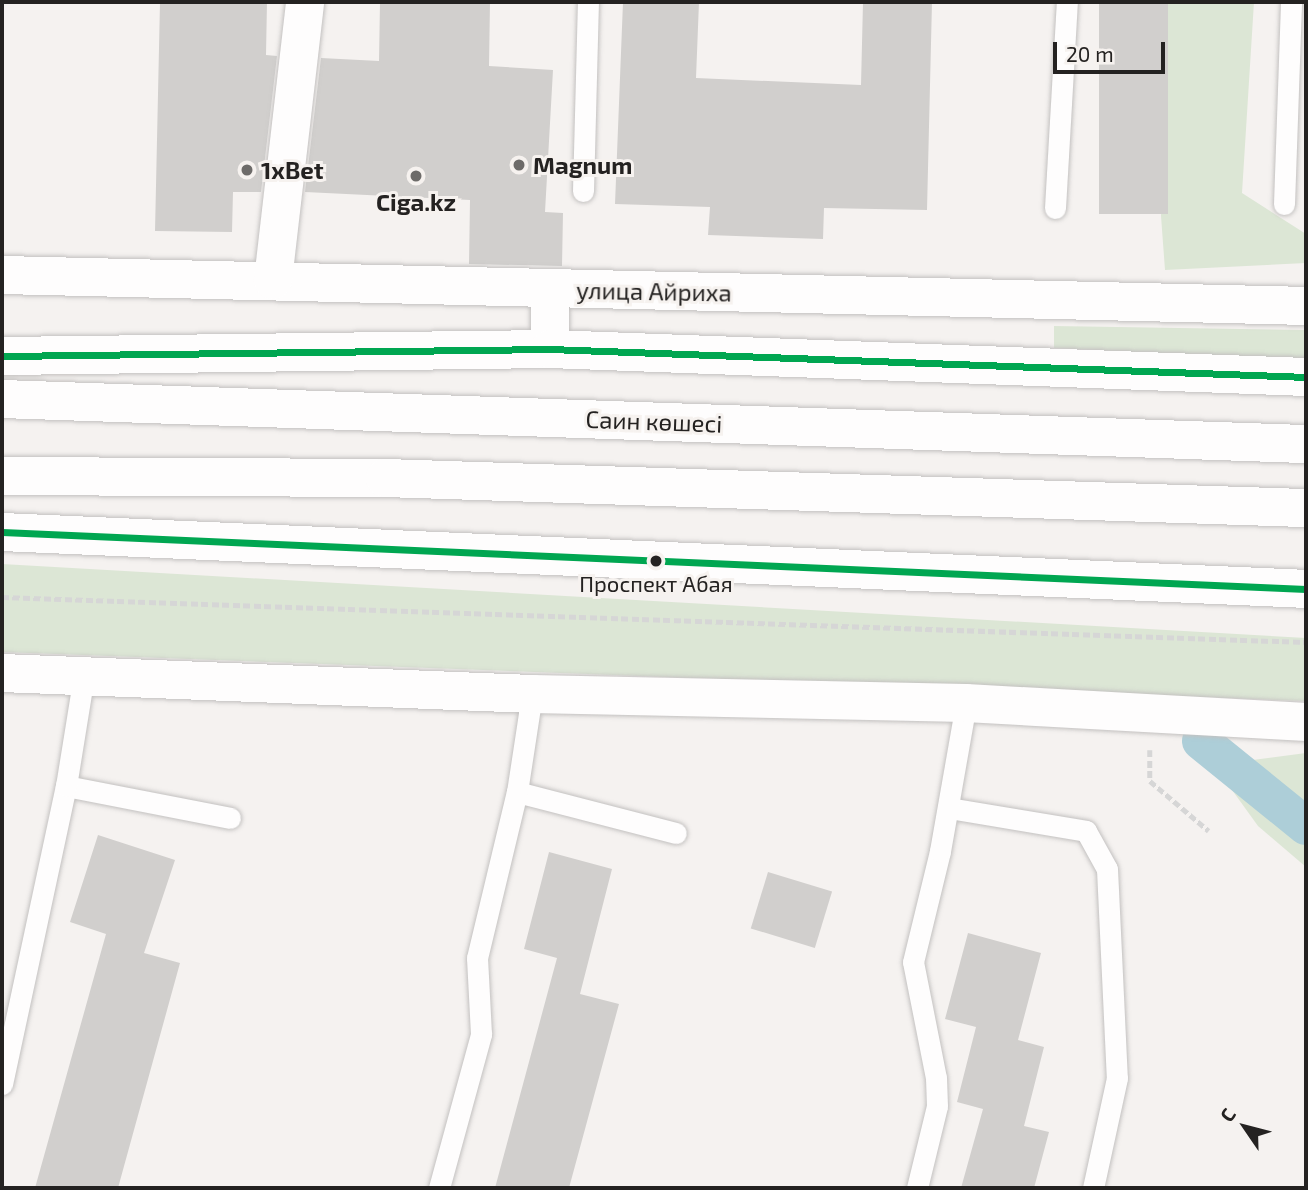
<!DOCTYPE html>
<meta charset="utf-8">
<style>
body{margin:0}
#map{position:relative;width:1308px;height:1190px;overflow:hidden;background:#f5f2f0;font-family:"Exo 2",sans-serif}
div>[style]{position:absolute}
.green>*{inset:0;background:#dce6d5}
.canal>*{height:38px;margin:-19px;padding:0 19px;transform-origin:19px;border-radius:19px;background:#adced8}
.building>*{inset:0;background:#d1cfcd;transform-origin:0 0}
.path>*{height:4.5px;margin-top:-2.25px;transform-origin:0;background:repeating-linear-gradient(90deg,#d6d6d6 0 7px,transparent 0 10.5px)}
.roads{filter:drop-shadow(0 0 2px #c3c1c0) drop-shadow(0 0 2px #c3c1c0)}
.service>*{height:21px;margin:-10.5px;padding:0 10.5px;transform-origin:10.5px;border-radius:10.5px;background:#fefdfd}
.minor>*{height:38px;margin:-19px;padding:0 19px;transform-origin:19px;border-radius:19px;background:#fefdfd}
.secondary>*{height:38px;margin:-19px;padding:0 19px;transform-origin:19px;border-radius:19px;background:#fefdfd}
.primary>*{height:38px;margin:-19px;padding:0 19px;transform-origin:19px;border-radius:19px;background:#fefdfd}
.bus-1>*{height:7px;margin:-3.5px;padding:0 3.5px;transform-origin:3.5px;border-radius:3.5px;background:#00a651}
.dots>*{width:19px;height:19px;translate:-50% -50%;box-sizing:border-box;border:4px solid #f6f2ef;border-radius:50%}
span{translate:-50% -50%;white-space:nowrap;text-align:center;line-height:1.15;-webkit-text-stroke:6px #f6f2ef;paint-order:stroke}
.bus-label{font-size:22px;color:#242221}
.poi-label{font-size:24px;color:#242221;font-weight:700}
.left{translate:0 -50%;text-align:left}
.street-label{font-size:24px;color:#242221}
.frame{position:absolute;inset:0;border:4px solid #242221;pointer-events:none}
.north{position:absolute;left:1210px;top:1092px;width:70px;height:70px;-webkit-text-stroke:5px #f6f2ef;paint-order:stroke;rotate:305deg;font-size:19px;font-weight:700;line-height:28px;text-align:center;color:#242221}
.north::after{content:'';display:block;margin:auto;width:24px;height:32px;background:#242221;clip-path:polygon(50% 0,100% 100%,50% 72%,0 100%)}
.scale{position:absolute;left:1053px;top:42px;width:112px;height:32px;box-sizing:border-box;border:4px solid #242221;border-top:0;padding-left:9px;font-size:21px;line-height:24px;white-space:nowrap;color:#242221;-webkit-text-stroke:5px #f6f2ef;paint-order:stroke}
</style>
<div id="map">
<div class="green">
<i style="clip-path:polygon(1168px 2px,1254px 2px,1242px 193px,1306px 234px,1306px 263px,1165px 270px,1161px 216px)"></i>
<i style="clip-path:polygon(1054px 326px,1306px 330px,1306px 360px,1054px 348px)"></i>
<i style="clip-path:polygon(2px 564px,1306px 638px,1306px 701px,2px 652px)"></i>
<i style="clip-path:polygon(1306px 753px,1306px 867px,1258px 826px,1214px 765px)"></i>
</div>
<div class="canal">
<i style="left:1201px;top:741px;width:135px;rotate:39deg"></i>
</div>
<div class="building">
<i style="clip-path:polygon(160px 2px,267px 2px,266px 55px,277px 56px,261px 192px,233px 192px,232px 232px,155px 231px)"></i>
<i style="clip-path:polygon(380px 2px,490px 2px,489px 66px,553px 70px,545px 212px,563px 213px,562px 266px,469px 264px,470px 200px,305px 192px,321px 58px,379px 61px)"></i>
<i style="clip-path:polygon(623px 2px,699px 2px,696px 78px,861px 85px,863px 2px,932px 2px,927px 210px,824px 208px,823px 239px,708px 235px,710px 207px,615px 204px)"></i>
<i style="left:1099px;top:2px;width:69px;height:212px"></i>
<i style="clip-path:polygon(98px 835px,175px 860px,144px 953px,180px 963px,118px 1188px,35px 1188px,106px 934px,70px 922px)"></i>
<i style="clip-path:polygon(549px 852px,612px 869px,580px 994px,619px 1004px,569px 1188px,495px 1188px,557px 958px,524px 949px)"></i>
<i style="left:768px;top:872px;width:67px;height:59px;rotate:17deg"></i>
<i style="clip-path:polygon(968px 933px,1041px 953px,1018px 1040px,1044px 1047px,1024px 1126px,1049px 1132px,1034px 1188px,961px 1188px,983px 1109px,957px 1102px,976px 1027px,945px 1019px)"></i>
</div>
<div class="path">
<i style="left:2px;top:597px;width:1305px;rotate:1.98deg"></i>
<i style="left:1150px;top:750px;width:31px;rotate:90deg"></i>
<i style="left:1150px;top:781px;width:77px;rotate:40.3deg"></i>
</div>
<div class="roads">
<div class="service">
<i style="left:583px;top:191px;width:189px;rotate:-88.5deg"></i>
<i style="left:1284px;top:204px;width:202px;rotate:-88deg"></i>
<i style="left:1055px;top:208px;width:206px;rotate:-86.7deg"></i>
<i style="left:66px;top:786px;width:167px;rotate:11deg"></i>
<i style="left:517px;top:792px;width:164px;rotate:14.5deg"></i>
<i style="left:949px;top:808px;width:139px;rotate:9.5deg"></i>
<i style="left:1086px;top:831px;width:43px;rotate:61.1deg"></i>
<i style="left:1107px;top:869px;width:209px;rotate:87.3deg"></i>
<i style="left:1117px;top:1078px;width:113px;rotate:102.3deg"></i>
<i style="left:2px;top:1084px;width:305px;rotate:-77.9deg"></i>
<i style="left:66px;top:786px;width:112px;rotate:-80.8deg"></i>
<i style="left:439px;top:1188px;width:160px;rotate:-74.7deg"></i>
<i style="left:481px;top:1034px;width:76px;rotate:-93deg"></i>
<i style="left:477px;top:958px;width:171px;rotate:-76.5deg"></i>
<i style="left:517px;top:792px;width:99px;rotate:-81.3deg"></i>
<i style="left:917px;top:1188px;width:84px;rotate:-76.3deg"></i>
<i style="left:937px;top:1106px;width:28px;rotate:-92deg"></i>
<i style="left:936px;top:1078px;width:118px;rotate:-101.2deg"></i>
<i style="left:913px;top:962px;width:114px;rotate:-76.3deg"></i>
<i style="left:940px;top:851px;width:150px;rotate:-80deg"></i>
</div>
<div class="minor">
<i style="left:2px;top:275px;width:1304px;rotate:1.36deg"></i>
<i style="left:273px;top:280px;width:280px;rotate:-83.4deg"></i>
<i style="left:550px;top:349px;width:61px;rotate:-90deg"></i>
<i style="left:2px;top:673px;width:530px;rotate:2.27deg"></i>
<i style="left:532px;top:694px;width:434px;rotate:1.2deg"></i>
<i style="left:966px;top:703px;width:341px;rotate:3.2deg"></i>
</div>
<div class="secondary">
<i style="left:2px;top:356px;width:548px;rotate:-0.73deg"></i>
<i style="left:550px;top:349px;width:757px;rotate:2.12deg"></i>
<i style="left:2px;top:532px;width:1305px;rotate:2.5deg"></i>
</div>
<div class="primary">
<i style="left:2px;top:399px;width:1305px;rotate:1.98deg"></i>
<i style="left:2px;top:476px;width:383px;rotate:0.3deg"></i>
<i style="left:385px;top:478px;width:921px;rotate:1.87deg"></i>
</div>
</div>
<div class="bus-1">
<i style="left:2px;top:356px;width:548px;rotate:-0.73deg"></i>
<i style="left:550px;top:349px;width:757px;rotate:2.12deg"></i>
<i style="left:2px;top:532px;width:1305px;rotate:2.5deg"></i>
</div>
<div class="dots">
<i style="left:519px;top:165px;background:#6d6b69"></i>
<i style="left:247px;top:170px;background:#6d6b69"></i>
<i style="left:416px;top:176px;background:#6d6b69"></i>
<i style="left:656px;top:561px;background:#242221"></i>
</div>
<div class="bus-label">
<span style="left:656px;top:584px">Проспект Абая</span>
</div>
<div class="poi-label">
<span class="left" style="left:533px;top:165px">Magnum</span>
<span class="left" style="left:261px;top:170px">1xBet</span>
<span style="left:416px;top:202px">Ciga.kz</span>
</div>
<div class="street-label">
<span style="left:654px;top:291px;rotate:1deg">улица Айриха</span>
<span style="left:654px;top:421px;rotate:2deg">Саин көшесі</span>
</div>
<div class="frame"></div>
<div class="north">С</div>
<div class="scale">20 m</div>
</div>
